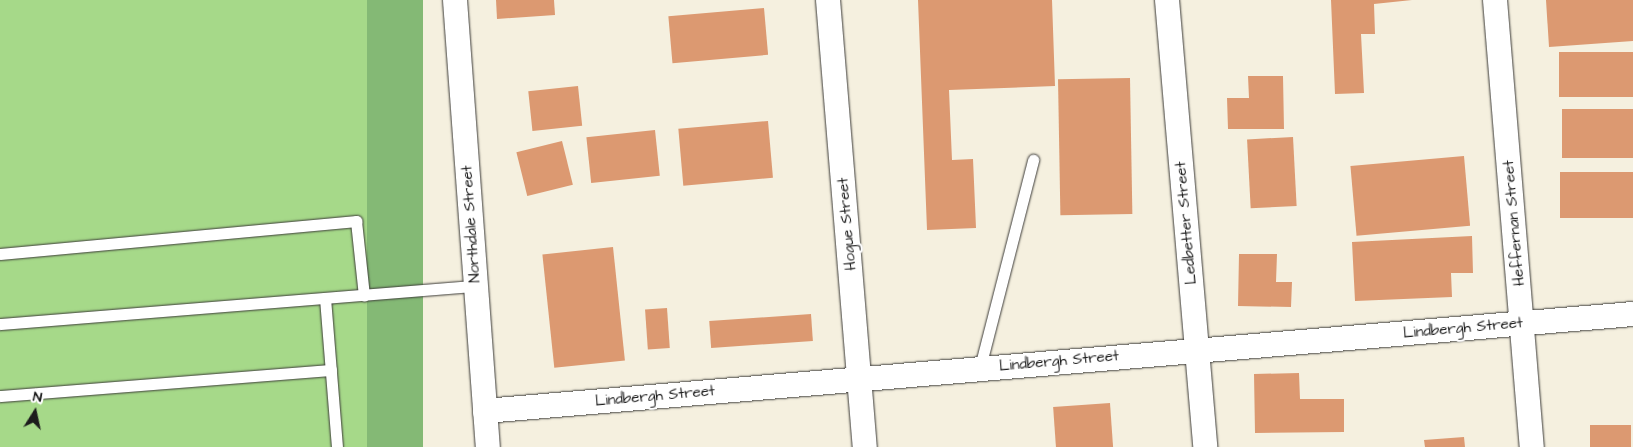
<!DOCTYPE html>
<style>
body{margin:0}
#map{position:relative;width:1633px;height:447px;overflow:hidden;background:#f5f0df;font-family:"Architects Daughter",sans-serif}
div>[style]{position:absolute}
.green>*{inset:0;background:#a6d989;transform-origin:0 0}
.forest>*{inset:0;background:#84b975;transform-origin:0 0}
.building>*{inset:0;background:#dc9971;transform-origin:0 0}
.roads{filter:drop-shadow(0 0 1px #3d3c39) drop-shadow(0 0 1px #3d3c39)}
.lane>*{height:11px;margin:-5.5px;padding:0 5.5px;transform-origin:5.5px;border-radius:5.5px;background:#fff}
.street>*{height:24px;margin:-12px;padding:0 12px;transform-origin:12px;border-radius:12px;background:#fff}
span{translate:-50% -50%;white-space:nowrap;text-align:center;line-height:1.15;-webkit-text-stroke:4.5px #fff;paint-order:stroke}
.street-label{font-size:15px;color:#1c1c1c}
.north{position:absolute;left:10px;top:387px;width:50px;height:50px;-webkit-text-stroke:4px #fff;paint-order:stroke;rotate:10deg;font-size:14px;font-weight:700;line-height:20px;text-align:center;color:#1c1c1c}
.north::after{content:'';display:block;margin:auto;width:18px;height:22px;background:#1c1c1c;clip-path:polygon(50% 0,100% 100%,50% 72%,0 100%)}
</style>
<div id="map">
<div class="green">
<i style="left:0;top:0;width:367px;height:447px"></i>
</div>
<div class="forest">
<i style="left:367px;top:0;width:56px;height:448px"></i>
</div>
<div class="building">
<i style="clip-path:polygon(496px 0,554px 0,555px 15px,497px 19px)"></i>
<i style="clip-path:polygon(918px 0,1052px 0,1055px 86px,949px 90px,952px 160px,973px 159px,976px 228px,927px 230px)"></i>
<i style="clip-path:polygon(1331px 0,1412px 0,1374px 4px,1375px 34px,1361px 34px,1364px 93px,1335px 94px)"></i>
<i style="clip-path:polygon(1546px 0,1633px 0,1633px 41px,1549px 47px)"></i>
<i style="left:764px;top:8px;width:47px;height:96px;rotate:85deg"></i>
<i style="left:1633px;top:52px;width:45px;height:74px;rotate:90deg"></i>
<i style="clip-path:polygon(1248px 76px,1283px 76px,1284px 129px,1228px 129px,1227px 98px,1249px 98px)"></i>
<i style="left:1130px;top:78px;width:136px;height:72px;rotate:89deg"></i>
<i style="left:578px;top:86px;width:40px;height:50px;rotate:84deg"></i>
<i style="left:1633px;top:109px;width:49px;height:71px;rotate:90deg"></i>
<i style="left:768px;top:121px;width:57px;height:90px;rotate:85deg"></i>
<i style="left:655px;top:130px;width:46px;height:69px;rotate:84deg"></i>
<i style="left:1293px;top:137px;width:69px;height:46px;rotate:87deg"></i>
<i style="left:562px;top:141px;width:45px;height:47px;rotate:76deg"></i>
<i style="left:1464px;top:156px;width:70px;height:114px;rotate:85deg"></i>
<i style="left:1633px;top:172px;width:46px;height:73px;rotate:90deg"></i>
<i style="clip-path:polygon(1472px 236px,1473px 273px,1451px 273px,1452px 297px,1355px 301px,1352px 242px)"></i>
<i style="left:613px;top:247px;width:114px;height:71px;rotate:84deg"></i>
<i style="clip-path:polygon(1239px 254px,1277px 254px,1276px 282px,1292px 282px,1291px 307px,1238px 306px)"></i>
<i style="left:667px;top:308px;width:40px;height:22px;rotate:86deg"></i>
<i style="left:811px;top:314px;width:27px;height:102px;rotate:86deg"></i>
<i style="clip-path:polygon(1299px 373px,1300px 399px,1344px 399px,1344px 432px,1255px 433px,1254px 374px)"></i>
<i style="left:1110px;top:403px;width:44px;height:57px;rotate:86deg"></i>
<i style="left:1590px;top:425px;width:41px;height:22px"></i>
<i style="clip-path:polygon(1464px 437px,1465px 447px,1425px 447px,1424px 440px)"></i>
</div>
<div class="roads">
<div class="lane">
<i style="left:0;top:254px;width:358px;rotate:-5.3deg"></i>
<i style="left:356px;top:221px;width:75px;rotate:83.9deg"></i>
<i style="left:325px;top:298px;width:149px;rotate:85.4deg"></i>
<i style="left:0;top:324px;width:478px;rotate:-4.6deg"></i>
<i style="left:980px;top:367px;width:214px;rotate:-75.6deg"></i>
<i style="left:0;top:396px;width:332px;rotate:-4.5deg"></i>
</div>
<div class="street">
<i style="left:455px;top:0;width:448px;rotate:85.8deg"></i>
<i style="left:828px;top:0;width:449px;rotate:85.3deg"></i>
<i style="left:1167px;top:0;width:449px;rotate:85.1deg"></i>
<i style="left:1495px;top:0;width:449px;rotate:85.3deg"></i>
<i style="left:485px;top:411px;width:1152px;rotate:-4.83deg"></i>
</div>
</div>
<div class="street-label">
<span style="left:1186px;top:223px;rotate:-95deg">Ledbetter Street</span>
<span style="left:1514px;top:223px;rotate:-95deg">Heffernan Street</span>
<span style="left:471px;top:224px;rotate:-94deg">Northdale Street</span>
<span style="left:847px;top:224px;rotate:-95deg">Hogue Street</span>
<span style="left:1463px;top:328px;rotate:-5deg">Lindbergh Street</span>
<span style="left:1059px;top:361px;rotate:-5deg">Lindbergh Street</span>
<span style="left:655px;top:396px;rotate:-5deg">Lindbergh Street</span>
</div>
<div class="north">N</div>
</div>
